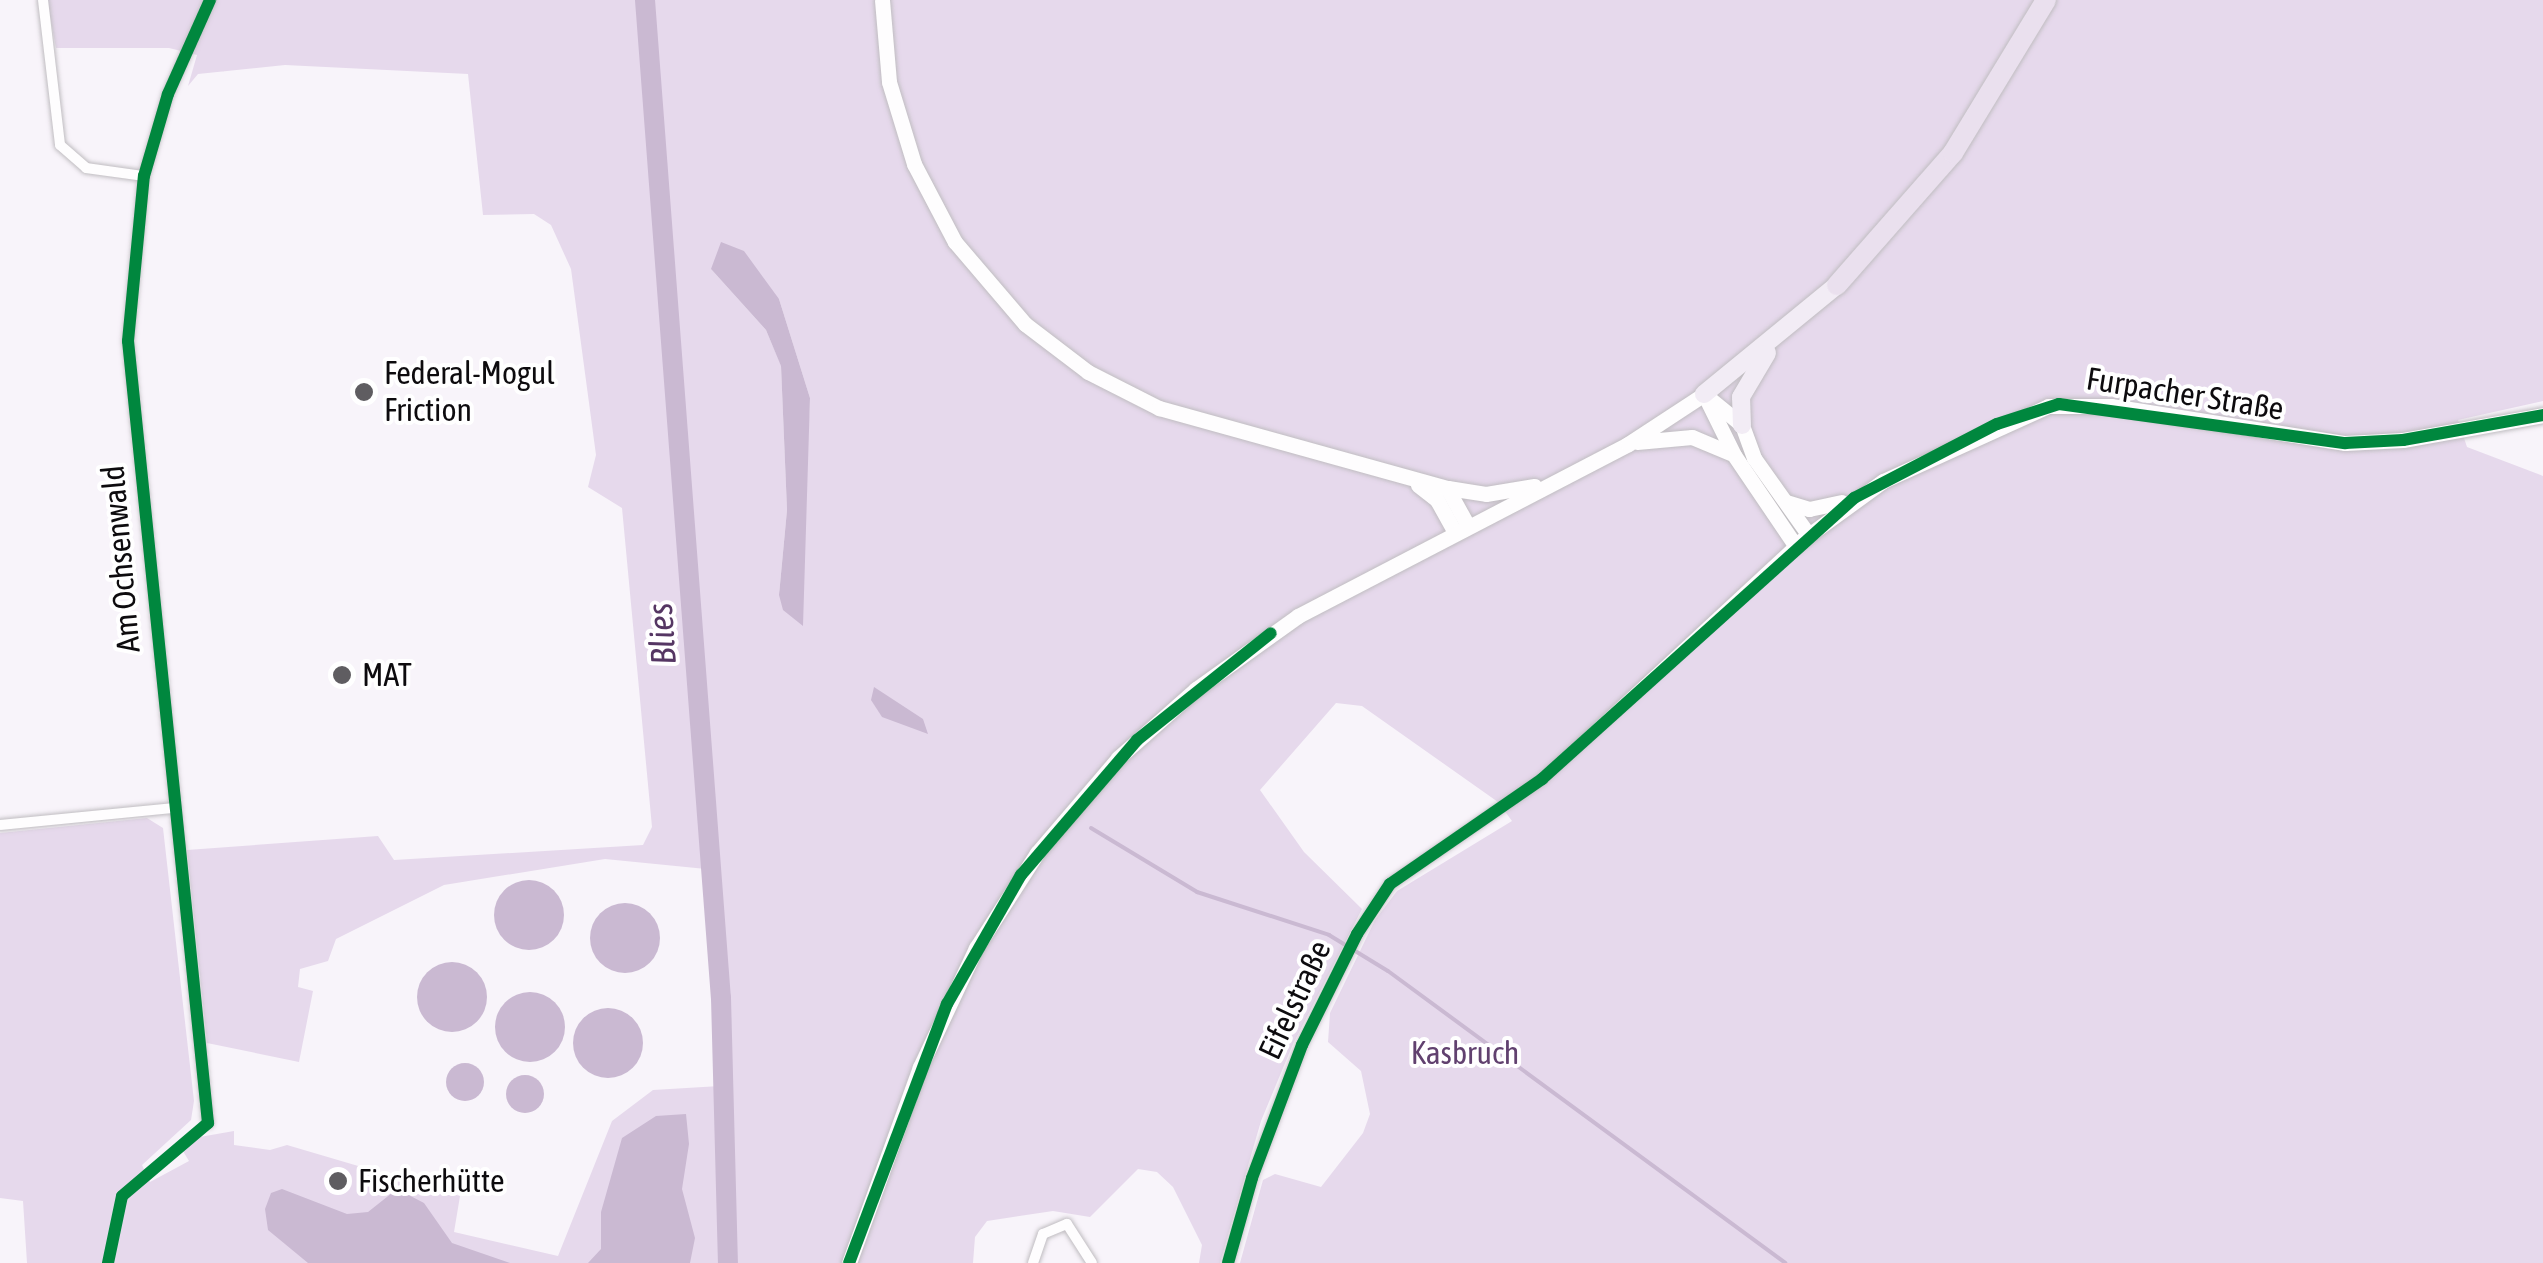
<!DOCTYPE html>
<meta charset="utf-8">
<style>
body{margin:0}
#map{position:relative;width:2543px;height:1263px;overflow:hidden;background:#f8f4fa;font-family:"Asap Condensed",sans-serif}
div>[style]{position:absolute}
.green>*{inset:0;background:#e6d9ec}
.water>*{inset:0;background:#cab9d2}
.round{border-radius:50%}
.stream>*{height:4px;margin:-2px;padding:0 2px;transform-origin:2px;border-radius:2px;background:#cab9d2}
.river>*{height:20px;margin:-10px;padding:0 10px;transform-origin:10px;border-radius:10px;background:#cab9d2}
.roads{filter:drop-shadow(0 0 2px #c0bdc1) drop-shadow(0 0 2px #c0bdc1)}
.street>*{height:10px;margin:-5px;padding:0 5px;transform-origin:5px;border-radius:5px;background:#fefdfe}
.secondary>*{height:15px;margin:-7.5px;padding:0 7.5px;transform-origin:7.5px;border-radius:7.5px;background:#fefdfe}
.primary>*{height:18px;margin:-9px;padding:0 9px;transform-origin:9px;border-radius:9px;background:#f2ecf5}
.highway>*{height:20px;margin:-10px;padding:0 10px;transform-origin:10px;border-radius:10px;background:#eae0ee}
.cycleway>*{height:12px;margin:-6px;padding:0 6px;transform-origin:6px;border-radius:6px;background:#00873e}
.dots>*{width:28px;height:28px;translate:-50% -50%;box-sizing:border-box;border:5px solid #fff;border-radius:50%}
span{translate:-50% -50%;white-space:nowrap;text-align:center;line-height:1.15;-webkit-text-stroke:8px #fff;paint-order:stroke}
.poi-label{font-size:32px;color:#0d0b0e}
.left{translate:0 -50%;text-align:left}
.street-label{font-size:32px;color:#0d0b0e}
.park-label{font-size:32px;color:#61416f}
.water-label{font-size:35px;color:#553663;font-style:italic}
</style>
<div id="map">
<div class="green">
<i style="clip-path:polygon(evenodd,47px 0,2543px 0,2543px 401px,2458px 420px,2467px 447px,2543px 476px,2543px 1263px,1240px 1263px,1263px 1180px,1275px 1174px,1321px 1187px,1363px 1133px,1370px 1114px,1361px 1071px,1328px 1042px,1330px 1013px,1375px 920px,1397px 891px,1512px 821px,1498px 802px,1362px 706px,1336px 703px,1260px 790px,1304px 852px,1362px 909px,1293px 1044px,1261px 1121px,1220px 1263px,1199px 1263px,1202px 1245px,1173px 1187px,1157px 1172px,1138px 1169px,1090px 1217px,1053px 1211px,987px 1221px,975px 1237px,973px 1263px,27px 1263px,23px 1201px,0 1198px,0 833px,147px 818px,163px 828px,194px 1101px,191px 1120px,142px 1165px,150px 1182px,189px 1161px,181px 1148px,194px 1138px,234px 1131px,234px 1145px,270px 1150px,287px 1145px,460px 1196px,454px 1232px,558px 1256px,612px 1121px,653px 1090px,720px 1086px,706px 869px,605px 859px,444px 885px,336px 939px,328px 961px,300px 969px,298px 987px,313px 991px,299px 1062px,207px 1043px,187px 850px,378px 836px,394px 860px,643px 845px,652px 827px,622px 508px,588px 487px,596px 455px,571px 269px,551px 225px,534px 214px,483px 215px,468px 74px,285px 65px,198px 74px,188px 86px,197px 55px,169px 48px,56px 48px,47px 0,711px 269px,779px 299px,810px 398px,807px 457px,779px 595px,787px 510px,781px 365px,766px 330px,711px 269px)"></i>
</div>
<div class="water">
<i style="clip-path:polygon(721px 242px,744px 251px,779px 299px,810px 398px,803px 626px,783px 610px,779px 595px,787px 510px,781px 366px,766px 330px,711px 269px)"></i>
<i style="clip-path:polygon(874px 687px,923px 719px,928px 734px,882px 717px,871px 700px)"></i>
<i class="round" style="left:494px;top:880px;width:70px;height:70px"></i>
<i class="round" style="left:590px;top:903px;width:70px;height:70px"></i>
<i class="round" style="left:417px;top:962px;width:70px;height:70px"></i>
<i class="round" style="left:495px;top:992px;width:70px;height:70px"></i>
<i class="round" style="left:573px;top:1008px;width:70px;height:70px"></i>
<i class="round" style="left:446px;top:1063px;width:38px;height:38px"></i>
<i class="round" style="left:506px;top:1075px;width:38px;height:38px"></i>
<i style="clip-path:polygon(686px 1114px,689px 1144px,682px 1189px,695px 1238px,690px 1263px,588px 1263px,601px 1249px,601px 1212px,622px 1138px,656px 1116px)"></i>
<i style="clip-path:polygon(282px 1189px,347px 1214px,368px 1212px,397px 1189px,424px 1203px,452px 1243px,510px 1263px,308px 1263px,268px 1230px,265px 1209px,271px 1193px)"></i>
</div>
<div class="stream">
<i style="left:1091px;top:828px;width:124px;rotate:31.1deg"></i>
<i style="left:1197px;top:892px;width:139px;rotate:18deg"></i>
<i style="left:1329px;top:935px;width:69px;rotate:31.4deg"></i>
<i style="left:1388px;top:971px;width:493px;rotate:36.3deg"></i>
</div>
<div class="river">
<i style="left:645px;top:0;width:1001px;rotate:85.65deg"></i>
<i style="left:721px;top:998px;width:265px;rotate:88.5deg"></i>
</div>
<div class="roads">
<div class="street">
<i style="left:43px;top:0;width:146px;rotate:83.3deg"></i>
<i style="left:60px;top:145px;width:35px;rotate:41deg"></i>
<i style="left:86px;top:168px;width:59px;rotate:7.9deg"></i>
<i style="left:0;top:825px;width:173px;rotate:-5.6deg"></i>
<i style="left:208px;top:1123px;width:786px;rotate:-95.84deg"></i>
<i style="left:128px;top:341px;width:166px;rotate:-84.5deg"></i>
<i style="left:144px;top:176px;width:85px;rotate:-73.7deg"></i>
<i style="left:168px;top:94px;width:103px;rotate:-65.9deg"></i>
<i style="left:1033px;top:1263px;width:31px;rotate:-71deg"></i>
<i style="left:1043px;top:1234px;width:26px;rotate:-23deg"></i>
<i style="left:1067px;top:1224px;width:46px;rotate:57.3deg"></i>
<i style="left:1228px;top:1263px;width:88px;rotate:-74.2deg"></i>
<i style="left:1252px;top:1178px;width:142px;rotate:-69.4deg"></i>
<i style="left:1302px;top:1045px;width:124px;rotate:-63.6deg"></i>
<i style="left:1357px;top:934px;width:60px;rotate:-56.6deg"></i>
<i style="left:1390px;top:884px;width:185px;rotate:-34.6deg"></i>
<i style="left:1542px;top:779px;width:345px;rotate:-42.8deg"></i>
</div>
<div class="secondary">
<i style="left:882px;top:0;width:82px;rotate:85.1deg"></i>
<i style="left:889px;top:82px;width:86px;rotate:73deg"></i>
<i style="left:914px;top:164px;width:88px;rotate:62.3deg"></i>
<i style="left:955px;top:242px;width:108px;rotate:49.5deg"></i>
<i style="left:1025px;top:324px;width:79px;rotate:37.3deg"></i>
<i style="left:1088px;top:372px;width:80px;rotate:26.9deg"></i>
<i style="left:1159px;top:408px;width:299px;rotate:15.5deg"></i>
<i style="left:1447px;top:488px;width:43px;rotate:61.1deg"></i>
<i style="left:1704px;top:394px;width:68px;rotate:63.8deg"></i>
<i style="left:1734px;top:455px;width:109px;rotate:55.9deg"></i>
<i style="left:1795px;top:545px;width:109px;rotate:-36deg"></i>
<i style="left:1883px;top:481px;width:181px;rotate:-24.4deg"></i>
<i style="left:2048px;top:406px;width:63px"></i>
<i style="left:2111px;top:406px;width:237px;rotate:9deg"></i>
<i style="left:2345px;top:443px;width:58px;rotate:-3deg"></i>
<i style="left:2403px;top:440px;width:142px;rotate:-10.1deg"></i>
<i style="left:1704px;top:394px;width:49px;rotate:39.2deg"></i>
<i style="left:1742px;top:425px;width:35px;rotate:70deg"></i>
<i style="left:1754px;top:458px;width:93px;rotate:54.6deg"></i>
<i style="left:1637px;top:442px;width:55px;rotate:-5.2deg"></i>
<i style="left:1692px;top:437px;width:41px;rotate:22.8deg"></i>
<i style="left:1418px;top:485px;width:24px;rotate:38deg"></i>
<i style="left:1437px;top:500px;width:37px;rotate:61deg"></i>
<i style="left:1448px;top:488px;width:38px;rotate:9deg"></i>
<i style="left:1486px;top:494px;width:49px;rotate:-9.5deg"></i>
<i style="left:1786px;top:502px;width:24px;rotate:17deg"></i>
<i style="left:1809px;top:509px;width:33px;rotate:-12deg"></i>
<i style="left:849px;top:1263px;width:208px;rotate:-70.1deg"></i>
<i style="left:920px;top:1067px;width:132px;rotate:-64.8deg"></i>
<i style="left:976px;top:948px;width:113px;rotate:-57.3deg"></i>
<i style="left:1037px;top:853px;width:125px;rotate:-49.5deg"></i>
<i style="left:1118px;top:758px;width:104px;rotate:-41.5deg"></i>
<i style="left:1196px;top:689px;width:125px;rotate:-35.6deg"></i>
<i style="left:1298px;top:616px;width:372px;rotate:-27.5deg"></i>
<i style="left:1628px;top:444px;width:91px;rotate:-33.3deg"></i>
</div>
<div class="primary">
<i style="left:1704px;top:394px;width:172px;rotate:-39.3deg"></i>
<i style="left:1742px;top:425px;width:28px;rotate:-92deg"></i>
<i style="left:1741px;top:397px;width:51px;rotate:-59.4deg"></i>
</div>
<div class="highway">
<i style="left:1837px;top:285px;width:176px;rotate:-48.7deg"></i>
<i style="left:1953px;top:153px;width:179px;rotate:-58.7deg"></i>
</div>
</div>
<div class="cycleway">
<i style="left:108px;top:1263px;width:68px;rotate:-78.2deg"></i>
<i style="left:122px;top:1196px;width:113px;rotate:-40.3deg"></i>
<i style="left:208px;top:1123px;width:786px;rotate:-95.84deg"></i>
<i style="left:128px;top:341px;width:166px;rotate:-84.5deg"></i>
<i style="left:144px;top:176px;width:85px;rotate:-73.7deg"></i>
<i style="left:168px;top:94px;width:103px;rotate:-65.9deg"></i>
<i style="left:849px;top:1263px;width:277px;rotate:-69.3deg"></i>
<i style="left:947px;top:1004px;width:149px;rotate:-60.2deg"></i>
<i style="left:1021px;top:875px;width:178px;rotate:-49.3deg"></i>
<i style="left:1137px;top:740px;width:171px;rotate:-38.6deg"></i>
<i style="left:1228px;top:1263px;width:88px;rotate:-74.2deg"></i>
<i style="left:1252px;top:1178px;width:142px;rotate:-69.4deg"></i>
<i style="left:1302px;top:1045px;width:124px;rotate:-63.6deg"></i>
<i style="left:1357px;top:934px;width:60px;rotate:-56.6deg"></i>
<i style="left:1390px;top:884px;width:185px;rotate:-34.6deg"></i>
<i style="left:1542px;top:779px;width:420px;rotate:-42deg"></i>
<i style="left:1854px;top:498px;width:161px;rotate:-27.4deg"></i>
<i style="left:1997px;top:424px;width:65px;rotate:-17.9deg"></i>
<i style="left:2059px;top:404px;width:289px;rotate:7.8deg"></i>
<i style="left:2345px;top:443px;width:58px;rotate:-3deg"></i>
<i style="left:2403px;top:440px;width:142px;rotate:-10.1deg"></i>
</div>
<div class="dots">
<i style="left:364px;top:392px;background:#5f5d61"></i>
<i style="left:342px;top:675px;background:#5f5d61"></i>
<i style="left:338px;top:1181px;background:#5f5d61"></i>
</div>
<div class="poi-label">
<span class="left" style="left:384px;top:392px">Federal-Mogul<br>Friction</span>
<span class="left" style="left:362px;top:675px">MAT</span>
<span class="left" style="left:358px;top:1181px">Fischerhütte</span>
</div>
<div class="street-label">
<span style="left:2185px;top:394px;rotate:9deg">Furpacher Straße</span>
<span style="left:121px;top:559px;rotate:-95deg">Am Ochsenwald</span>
<span style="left:1295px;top:1000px;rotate:-65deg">Eifelstraße</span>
</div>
<div class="park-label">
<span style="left:1465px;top:1053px">Kasbruch</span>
</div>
<div class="water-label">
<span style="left:661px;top:634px;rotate:-94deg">Blies</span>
</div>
</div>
